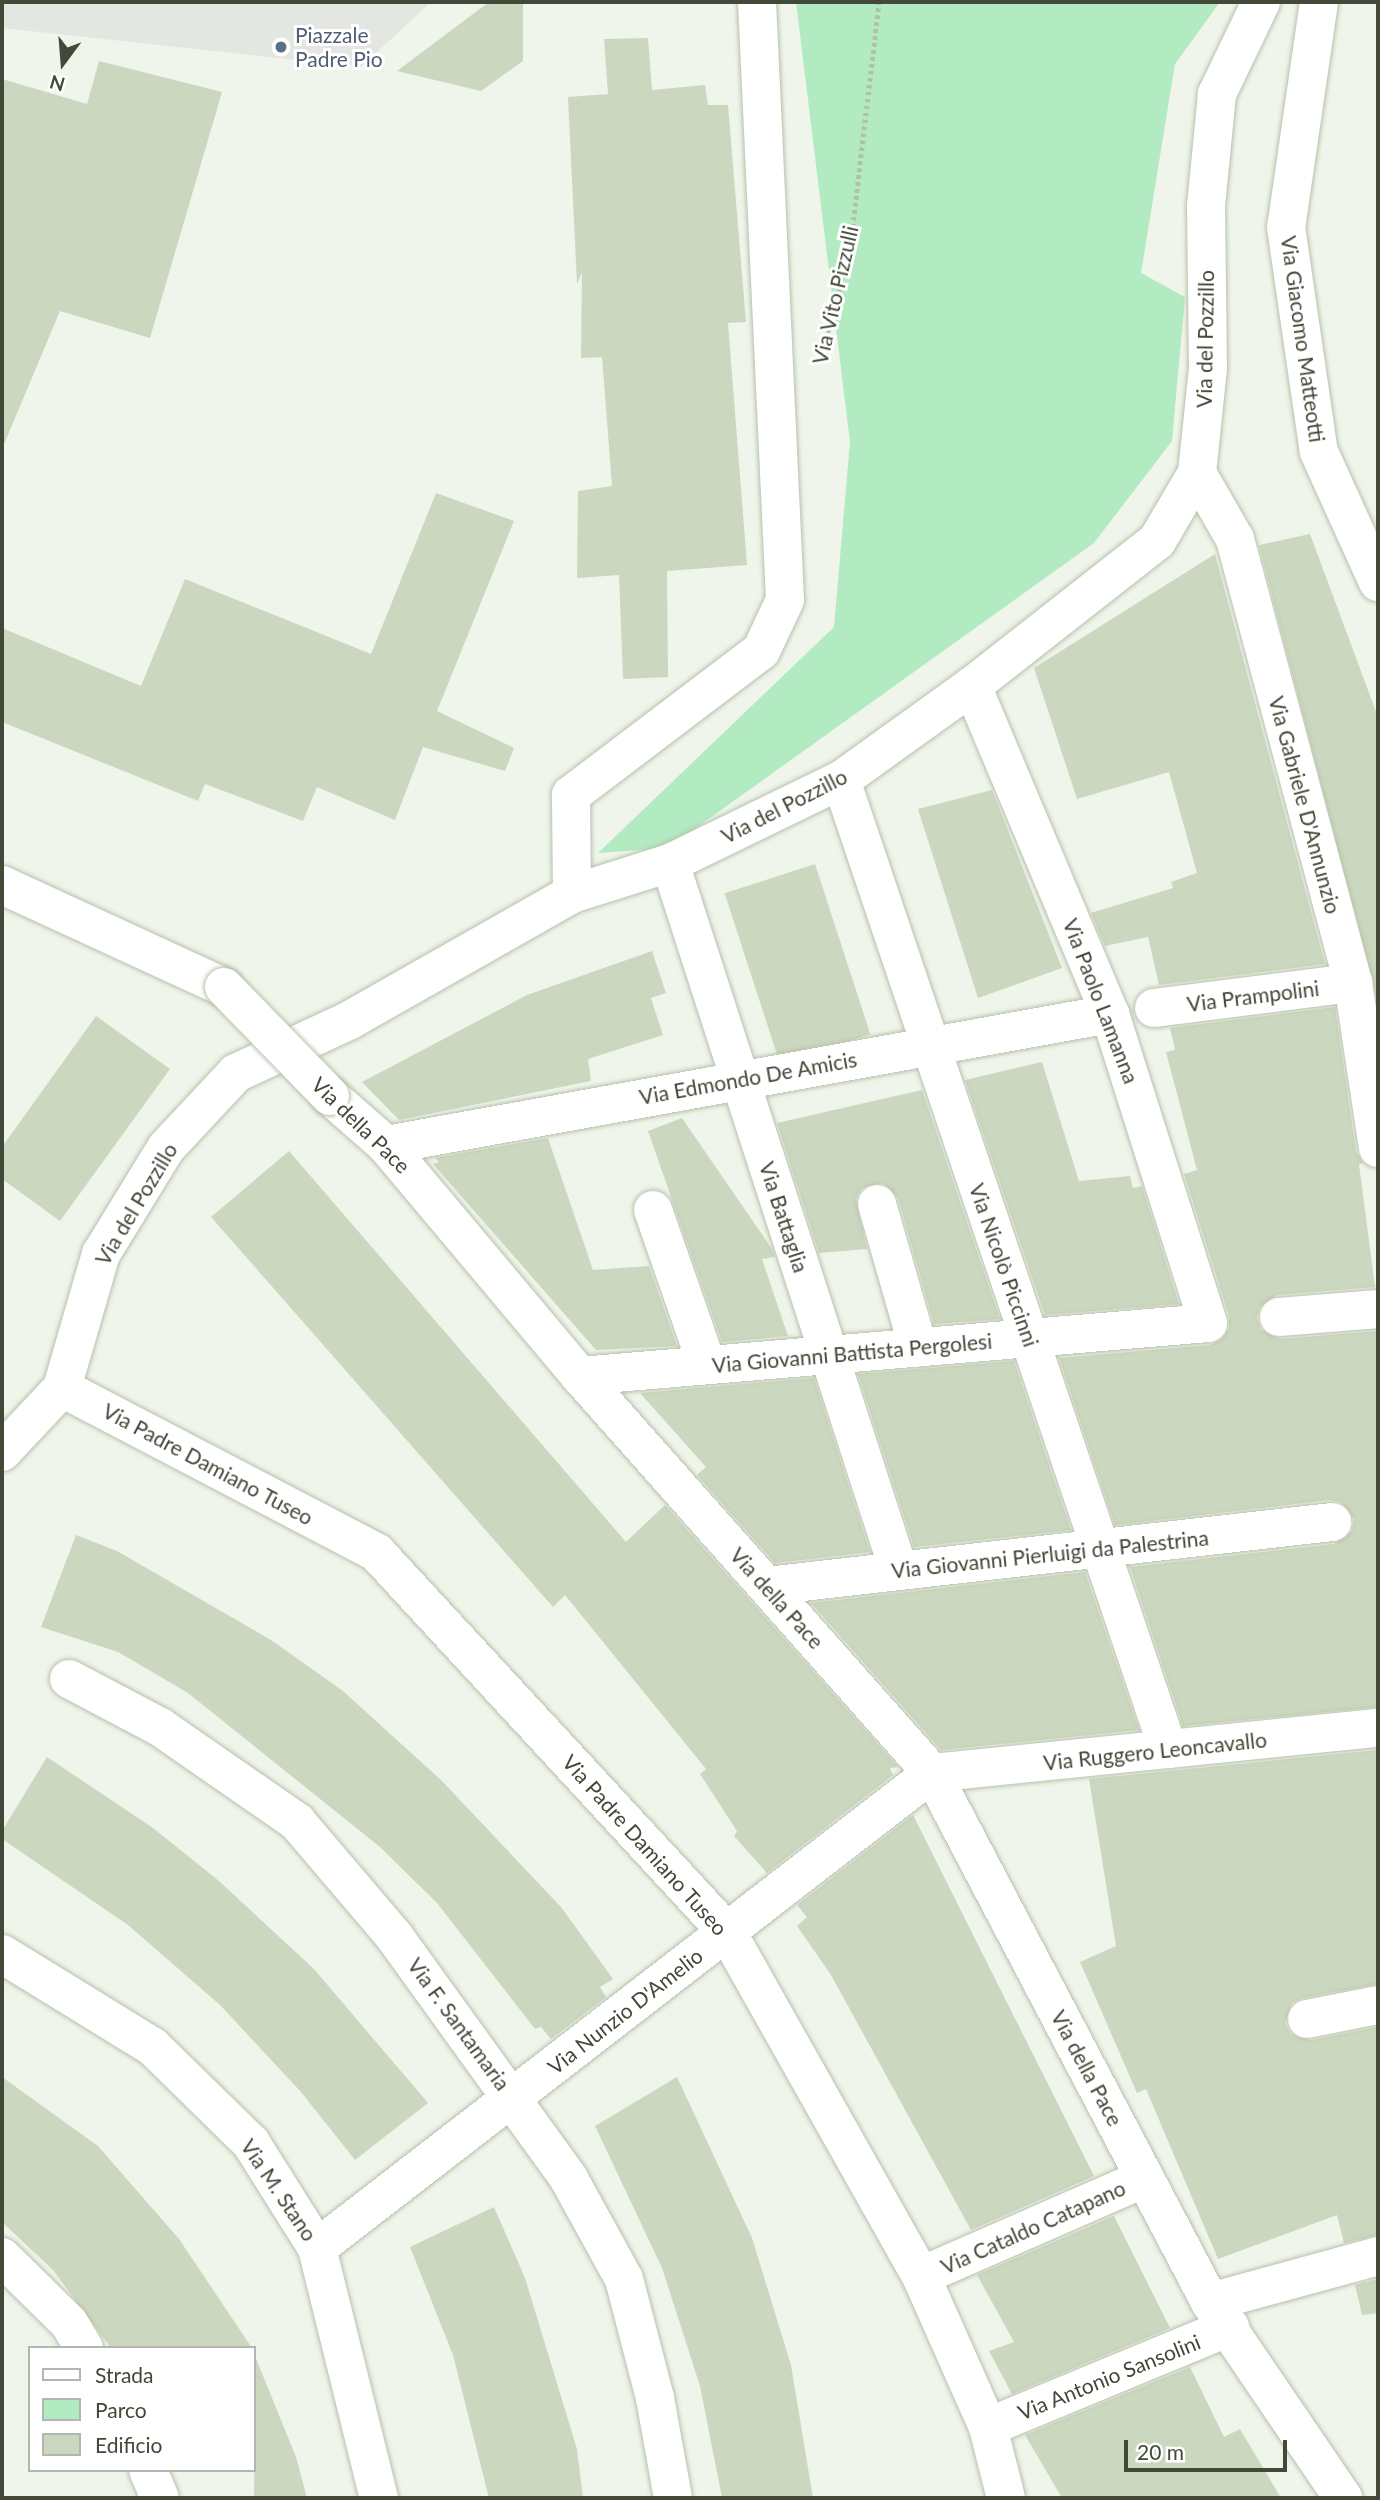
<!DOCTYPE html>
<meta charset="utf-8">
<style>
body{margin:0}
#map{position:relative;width:1380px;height:2500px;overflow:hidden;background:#eff5ea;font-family:Lato,sans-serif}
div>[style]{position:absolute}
.green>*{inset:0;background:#b2eac2}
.parking>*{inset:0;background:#e4e7e1}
.building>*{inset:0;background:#ccd7bf;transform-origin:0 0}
.path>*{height:4.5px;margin-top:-2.25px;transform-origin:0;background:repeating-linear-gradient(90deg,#b1c39d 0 3.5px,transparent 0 7px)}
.roads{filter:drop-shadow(0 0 2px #b7c1ac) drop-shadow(0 0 2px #b7c1ac)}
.minor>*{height:38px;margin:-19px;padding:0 19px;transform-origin:19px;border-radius:19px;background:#fff}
.bridges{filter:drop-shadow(0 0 2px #b7c1ac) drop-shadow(0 0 2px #b7c1ac)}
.minor-bridge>*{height:38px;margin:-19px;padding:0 19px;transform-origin:19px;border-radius:19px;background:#fff}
.dots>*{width:19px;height:19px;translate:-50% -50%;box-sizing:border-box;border:4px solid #fff;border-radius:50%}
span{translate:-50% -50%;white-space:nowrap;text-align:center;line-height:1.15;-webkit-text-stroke:6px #fff;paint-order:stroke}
.service-label{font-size:21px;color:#4e5e75}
.left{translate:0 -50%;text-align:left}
.street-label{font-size:21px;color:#424938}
.frame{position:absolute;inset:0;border:4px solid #424938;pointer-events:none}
.legend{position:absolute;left:28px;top:2346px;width:228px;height:126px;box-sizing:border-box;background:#fff;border:2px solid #b3b6af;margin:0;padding:9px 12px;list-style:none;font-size:21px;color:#424938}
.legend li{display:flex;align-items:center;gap:14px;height:35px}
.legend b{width:35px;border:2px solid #b3b6af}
.north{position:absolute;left:28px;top:28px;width:70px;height:70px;-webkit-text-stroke:5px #fff;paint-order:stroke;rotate:196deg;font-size:19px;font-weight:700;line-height:28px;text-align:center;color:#424938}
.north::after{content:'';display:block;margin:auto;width:24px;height:32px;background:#424938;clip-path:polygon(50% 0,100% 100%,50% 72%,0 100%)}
.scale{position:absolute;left:1124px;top:2440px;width:163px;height:32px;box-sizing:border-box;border:4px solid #424938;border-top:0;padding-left:9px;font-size:21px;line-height:24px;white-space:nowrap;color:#424938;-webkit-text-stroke:5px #fff;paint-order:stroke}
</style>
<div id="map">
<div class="green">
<i style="clip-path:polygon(796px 2px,1220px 2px,1175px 64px,1141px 273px,1185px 297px,1172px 441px,1094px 543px,668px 848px,598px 853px,834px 627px,850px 442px)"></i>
</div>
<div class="parking">
<i style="clip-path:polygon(2px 2px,431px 2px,361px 67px,2px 28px)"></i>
</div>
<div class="building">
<i style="clip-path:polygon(489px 2px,523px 2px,523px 61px,481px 91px,397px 71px)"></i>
<i style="clip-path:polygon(648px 38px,652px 90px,705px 85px,708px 105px,728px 105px,746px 322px,728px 323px,747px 565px,667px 571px,668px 677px,623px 679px,619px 575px,577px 578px,578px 491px,612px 486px,602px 357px,581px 358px,582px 273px,577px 284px,568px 97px,608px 94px,604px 39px)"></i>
<i style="clip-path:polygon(99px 61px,222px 92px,150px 338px,60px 311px,2px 449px,2px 79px,87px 104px)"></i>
<i style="clip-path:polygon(436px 493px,514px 521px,437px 711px,514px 748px,505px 771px,423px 747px,395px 820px,317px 787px,303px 821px,205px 784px,198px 801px,2px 722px,2px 628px,141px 686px,185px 579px,371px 654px)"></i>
<i style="clip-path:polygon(1310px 534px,1378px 717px,1378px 1004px,1259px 545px)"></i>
<i style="clip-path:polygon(1215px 554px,1325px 964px,1159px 985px,1148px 937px,1105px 946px,1091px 913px,1173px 888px,1171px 882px,1197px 873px,1169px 772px,1077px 799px,1034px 668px)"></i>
<i style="clip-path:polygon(992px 790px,1062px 968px,978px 998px,918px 809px)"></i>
<i style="left:815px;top:864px;width:179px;height:95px;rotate:72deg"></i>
<i style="clip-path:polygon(652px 951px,666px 993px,651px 998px,663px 1035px,588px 1059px,591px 1081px,399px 1120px,362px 1082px,527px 995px)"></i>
<i style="clip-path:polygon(1335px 1007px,1356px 1151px,1363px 1163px,1359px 1164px,1375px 1287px,1277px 1295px,1260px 1307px,1257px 1318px,1261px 1330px,1280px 1339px,1378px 1331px,1378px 1707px,1183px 1726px,1130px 1567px,1334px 1544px,1352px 1531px,1354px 1519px,1341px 1502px,1330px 1500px,1115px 1525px,1059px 1358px,1210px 1345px,1222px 1339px,1229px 1328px,1229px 1316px,1184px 1174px,1197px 1170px,1166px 1052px,1175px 1050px,1170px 1028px)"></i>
<i style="clip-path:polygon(96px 1016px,170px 1069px,60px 1221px,2px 1179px,2px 1147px)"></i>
<i style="clip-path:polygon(1042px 1062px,1079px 1181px,1130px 1176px,1133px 1188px,1142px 1186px,1179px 1304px,1045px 1315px,965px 1080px)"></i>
<i style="clip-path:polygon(922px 1090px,1000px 1319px,934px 1324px,898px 1198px,883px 1183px,862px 1188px,856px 1199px,867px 1249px,819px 1253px,777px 1123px)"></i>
<i style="clip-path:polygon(682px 1118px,772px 1249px,775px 1257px,762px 1259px,788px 1336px,722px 1342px,648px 1131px)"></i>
<i style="clip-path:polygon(548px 1138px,593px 1270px,649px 1266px,677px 1346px,596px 1350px,433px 1164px,439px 1162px,435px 1158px)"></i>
<i style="clip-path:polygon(289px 1151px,626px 1542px,665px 1505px,898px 1767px,890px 1768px,893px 1775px,767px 1873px,734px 1836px,737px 1831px,700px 1774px,706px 1769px,565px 1595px,553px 1607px,211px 1217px)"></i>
<i style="clip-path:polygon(1014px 1361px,1071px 1530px,914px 1547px,858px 1374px)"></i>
<i style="clip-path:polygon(814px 1378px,870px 1552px,775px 1563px,697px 1475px,706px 1467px,640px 1393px)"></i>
<i style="clip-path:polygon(76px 1535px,117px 1551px,271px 1640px,343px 1691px,441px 1780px,561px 1907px,613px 1979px,600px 1987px,606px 1997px,551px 2039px,541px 2027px,535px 2029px,437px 1903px,380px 1847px,188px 1693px,118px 1652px,41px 1627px)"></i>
<i style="clip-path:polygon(1085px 1572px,1139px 1730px,941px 1750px,811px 1603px)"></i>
<i style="clip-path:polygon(1378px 1750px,1378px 1984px,1302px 1998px,1292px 2003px,1285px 2023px,1291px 2034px,1311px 2040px,1378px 2027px,1378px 2235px,1344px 2243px,1337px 2215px,1218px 2259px,1146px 2089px,1137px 2093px,1080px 1962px,1116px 1946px,1089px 1779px)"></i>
<i style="clip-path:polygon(47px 1757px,153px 1828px,219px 1881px,314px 1969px,428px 2103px,355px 2160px,301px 2092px,220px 2005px,128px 1925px,2px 1839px,2px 1831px)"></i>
<i style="clip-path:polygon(913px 1815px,1094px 2176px,971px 2230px,831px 1975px,797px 1926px,807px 1917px,797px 1905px)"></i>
<i style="clip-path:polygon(2px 2077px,98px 2146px,179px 2239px,252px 2348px,111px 2348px,53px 2270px,2px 2222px)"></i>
<i style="clip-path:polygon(677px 2077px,752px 2238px,791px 2365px,813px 2498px,722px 2498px,700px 2386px,662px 2268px,595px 2126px)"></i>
<i style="clip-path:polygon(494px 2207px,525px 2278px,577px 2449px,583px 2498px,489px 2498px,453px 2355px,410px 2247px)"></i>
<i style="clip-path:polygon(1114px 2216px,1170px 2328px,1012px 2394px,989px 2351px,1014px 2342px,977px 2275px)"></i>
<i style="clip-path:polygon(1378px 2279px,1378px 2313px,1362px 2315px,1355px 2285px)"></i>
<i style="clip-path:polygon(255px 2356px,296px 2457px,307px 2498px,254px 2498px)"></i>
<i style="clip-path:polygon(1190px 2367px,1224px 2437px,1240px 2429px,1281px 2498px,1062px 2498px,1025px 2435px)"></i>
</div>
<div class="path">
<i style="left:824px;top:346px;width:101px;rotate:-75.1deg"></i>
<i style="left:850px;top:248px;width:248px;rotate:-83.3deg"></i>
</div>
<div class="roads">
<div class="minor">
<i style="left:1319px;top:2px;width:227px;rotate:98.3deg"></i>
<i style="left:1286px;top:227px;width:227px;rotate:81.7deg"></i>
<i style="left:1319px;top:452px;width:143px;rotate:65.6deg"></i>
<i style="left:1197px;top:473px;width:76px;rotate:60.1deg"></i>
<i style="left:1235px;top:539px;width:459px;rotate:75.1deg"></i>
<i style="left:1353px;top:983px;width:167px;rotate:81.4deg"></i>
<i style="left:841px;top:780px;width:1023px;rotate:71.35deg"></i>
<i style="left:670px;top:863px;width:744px;rotate:72.08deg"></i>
<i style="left:2px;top:885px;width:244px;rotate:24.7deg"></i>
<i style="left:572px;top:894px;width:99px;rotate:-90.6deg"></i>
<i style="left:571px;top:795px;width:238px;rotate:-37.2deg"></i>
<i style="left:761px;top:651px;width:56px;rotate:-64.8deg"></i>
<i style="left:785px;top:600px;width:599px;rotate:-92.68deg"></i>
<i style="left:1154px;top:1008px;width:201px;rotate:-7.2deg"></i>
<i style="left:330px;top:1096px;width:74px;rotate:41.2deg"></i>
<i style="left:386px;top:1145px;width:302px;rotate:50deg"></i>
<i style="left:580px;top:1376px;width:531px;rotate:48.44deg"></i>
<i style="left:932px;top:1773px;width:598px;rotate:62.28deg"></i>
<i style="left:1210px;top:2302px;width:237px;rotate:55.8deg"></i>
<i style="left:386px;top:1145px;width:736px;rotate:-10.26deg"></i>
<i style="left:877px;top:1204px;width:149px;rotate:74deg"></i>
<i style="left:653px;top:1210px;width:164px;rotate:70.8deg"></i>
<i style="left:1279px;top:1317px;width:99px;rotate:-4.6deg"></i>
<i style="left:580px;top:1376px;width:630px;rotate:-4.82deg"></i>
<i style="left:1208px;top:1323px;width:324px;rotate:-107.6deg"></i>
<i style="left:1110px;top:1014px;width:356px;rotate:-112.8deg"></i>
<i style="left:62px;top:1388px;width:356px;rotate:27.6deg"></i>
<i style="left:377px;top:1553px;width:516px;rotate:47.28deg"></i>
<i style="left:727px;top:1932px;width:395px;rotate:60.6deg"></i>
<i style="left:921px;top:2276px;width:165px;rotate:66.1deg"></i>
<i style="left:988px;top:2427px;width:73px;rotate:75.8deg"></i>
<i style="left:2px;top:1452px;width:88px;rotate:-46.8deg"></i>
<i style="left:62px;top:1388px;width:140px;rotate:-73.8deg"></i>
<i style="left:101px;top:1254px;width:124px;rotate:-58.5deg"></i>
<i style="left:166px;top:1148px;width:103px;rotate:-47deg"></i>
<i style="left:236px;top:1073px;width:126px;rotate:-24.9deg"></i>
<i style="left:350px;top:1020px;width:255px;rotate:-29.6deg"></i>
<i style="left:572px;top:894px;width:103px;rotate:-17.6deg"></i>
<i style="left:670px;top:863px;width:190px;rotate:-25.9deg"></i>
<i style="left:841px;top:780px;width:161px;rotate:-35.7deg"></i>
<i style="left:972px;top:686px;width:235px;rotate:-38.1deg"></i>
<i style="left:1157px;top:541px;width:79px;rotate:-59.5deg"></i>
<i style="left:1197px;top:473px;width:105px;rotate:-84deg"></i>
<i style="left:1208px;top:369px;width:163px;rotate:-90.7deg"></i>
<i style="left:1206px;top:206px;width:113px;rotate:-84.4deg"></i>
<i style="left:1217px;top:94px;width:102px;rotate:-64.4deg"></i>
<i style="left:767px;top:1586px;width:569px;rotate:-6.46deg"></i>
<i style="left:69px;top:1679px;width:103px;rotate:27.8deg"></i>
<i style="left:160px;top:1727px;width:167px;rotate:34.7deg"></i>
<i style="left:297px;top:1822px;width:150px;rotate:49.6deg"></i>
<i style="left:394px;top:1936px;width:299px;rotate:54.2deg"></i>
<i style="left:569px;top:2179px;width:114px;rotate:61.2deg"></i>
<i style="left:624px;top:2279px;width:123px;rotate:75.4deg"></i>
<i style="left:655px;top:2398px;width:102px;rotate:79.8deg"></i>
<i style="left:2px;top:1954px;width:177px;rotate:31.6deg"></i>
<i style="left:153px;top:2047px;width:137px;rotate:44.4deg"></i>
<i style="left:251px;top:2143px;width:124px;rotate:57.8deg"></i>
<i style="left:317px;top:2248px;width:258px;rotate:76.1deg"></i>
<i style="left:1307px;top:2019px;width:72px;rotate:-11.2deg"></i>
<i style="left:317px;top:2248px;width:777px;rotate:-37.68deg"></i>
<i style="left:932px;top:1773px;width:448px;rotate:-5.8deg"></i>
<i style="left:2px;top:2257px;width:94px;rotate:44.6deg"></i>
<i style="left:69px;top:2323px;width:29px;rotate:59deg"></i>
<i style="left:921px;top:2276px;width:244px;rotate:-23.6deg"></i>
<i style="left:1210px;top:2302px;width:174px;rotate:-15.3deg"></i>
<i style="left:988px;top:2427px;width:262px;rotate:-22.5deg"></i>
<i style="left:148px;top:2470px;width:30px;rotate:67deg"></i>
</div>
</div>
<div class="bridges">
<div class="minor-bridge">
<i style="left:224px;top:987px;width:152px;rotate:45.8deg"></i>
</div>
</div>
<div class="dots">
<i style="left:281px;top:47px;background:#5c6f8a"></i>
</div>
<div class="service-label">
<span class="left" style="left:295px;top:47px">Piazzale<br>Padre Pio</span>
</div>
<div class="street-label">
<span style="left:835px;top:295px;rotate:-77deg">Via Vito Pizzulli</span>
<span style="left:1205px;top:339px;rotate:-89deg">Via del Pozzillo</span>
<span style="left:1303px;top:339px;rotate:82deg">Via Giacomo Matteotti</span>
<span style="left:1305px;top:805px;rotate:75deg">Via Gabriele D'Annunzio</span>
<span style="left:784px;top:806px;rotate:-27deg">Via del Pozzillo</span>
<span style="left:1253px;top:996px;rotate:-7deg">Via Prampolini</span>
<span style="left:1101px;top:1001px;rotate:69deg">Via Paolo Lamanna</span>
<span style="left:748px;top:1078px;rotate:-10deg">Via Edmondo De Amicis</span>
<span style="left:361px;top:1125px;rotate:44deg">Via della Pace</span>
<span style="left:136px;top:1204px;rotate:-59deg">Via del Pozzillo</span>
<span style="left:784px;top:1217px;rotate:72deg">Via Battaglia</span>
<span style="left:1004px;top:1265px;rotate:71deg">Via Nicolò Piccinni</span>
<span style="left:852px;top:1353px;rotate:-5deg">Via Giovanni Battista Pergolesi</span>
<span style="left:208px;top:1464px;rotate:28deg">Via Padre Damiano Tuseo</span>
<span style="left:1050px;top:1554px;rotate:-6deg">Via Giovanni Pierluigi da Palestrina</span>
<span style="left:777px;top:1598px;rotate:48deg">Via della Pace</span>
<span style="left:1155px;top:1751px;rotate:-6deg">Via Ruggero Leoncavallo</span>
<span style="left:645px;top:1845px;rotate:48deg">Via Padre Damiano Tuseo</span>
<span style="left:625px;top:2011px;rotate:-38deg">Via Nunzio D'Amelio</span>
<span style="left:459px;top:2024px;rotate:54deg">Via F. Santamaria</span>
<span style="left:1087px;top:2068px;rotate:62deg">Via della Pace</span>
<span style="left:279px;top:2190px;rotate:56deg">Via M. Stano</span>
<span style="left:1033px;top:2227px;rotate:-24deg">Via Cataldo Catapano</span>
<span style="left:1109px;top:2377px;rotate:-22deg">Via Antonio Sansolini</span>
</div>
<div class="frame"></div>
<ul class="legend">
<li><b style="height:9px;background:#fff"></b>Strada</li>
<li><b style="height:19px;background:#b2eac2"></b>Parco</li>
<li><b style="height:19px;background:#ccd7bf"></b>Edificio</li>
</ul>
<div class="north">N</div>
<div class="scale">20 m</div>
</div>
